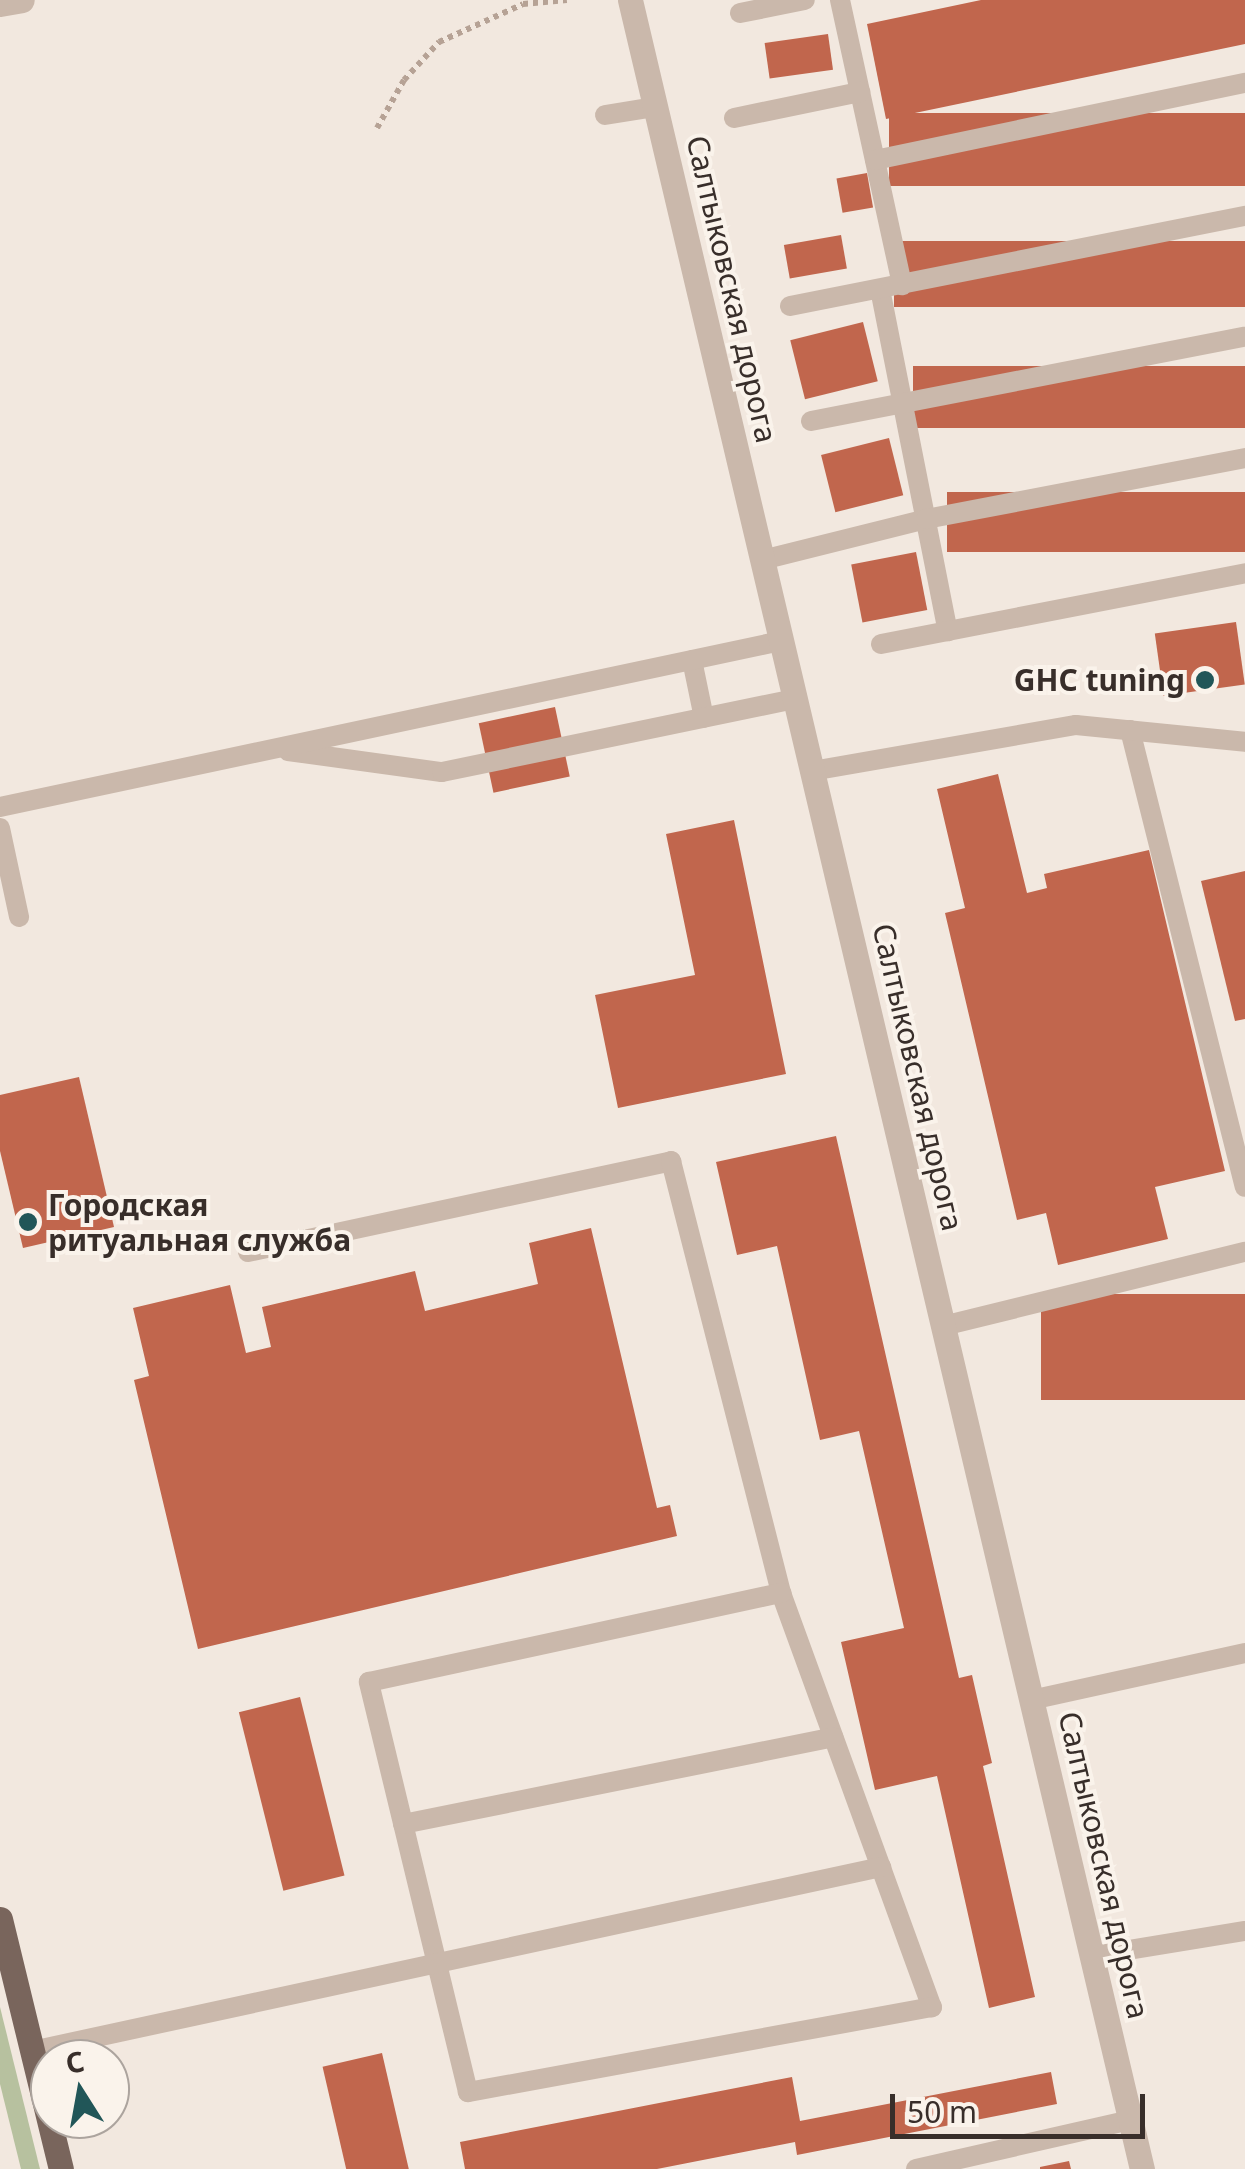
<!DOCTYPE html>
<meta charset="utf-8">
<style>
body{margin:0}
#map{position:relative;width:1245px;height:2169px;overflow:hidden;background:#f2e8df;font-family:"Noto Sans",sans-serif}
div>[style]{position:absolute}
.green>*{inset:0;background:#b7c19f}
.building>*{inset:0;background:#c1664d;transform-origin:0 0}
.path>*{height:6px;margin-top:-3px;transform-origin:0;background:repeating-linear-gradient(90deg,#b6a295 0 5px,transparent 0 10px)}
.service>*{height:20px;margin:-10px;padding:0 10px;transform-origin:10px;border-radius:10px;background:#cab8ab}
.minor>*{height:25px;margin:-12.5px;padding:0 12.5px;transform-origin:12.5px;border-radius:12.5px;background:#cab8ab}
.primary>*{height:25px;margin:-12.5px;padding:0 12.5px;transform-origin:12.5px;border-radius:12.5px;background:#79655c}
.dots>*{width:28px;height:28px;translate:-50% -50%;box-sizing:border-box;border:5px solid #faf3eb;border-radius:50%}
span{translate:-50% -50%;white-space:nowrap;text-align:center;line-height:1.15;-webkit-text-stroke:8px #faf3eb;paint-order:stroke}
.street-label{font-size:30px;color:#382e2a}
.poi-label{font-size:30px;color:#382e2a;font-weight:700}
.right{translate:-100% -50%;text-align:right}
.left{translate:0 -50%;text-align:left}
.north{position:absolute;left:30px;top:2039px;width:100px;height:100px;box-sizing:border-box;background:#faf3eb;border:2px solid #aca49e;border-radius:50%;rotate:349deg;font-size:28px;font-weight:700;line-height:40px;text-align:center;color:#382e2a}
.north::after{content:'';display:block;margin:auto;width:35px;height:45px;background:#215658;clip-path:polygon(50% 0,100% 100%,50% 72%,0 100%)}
.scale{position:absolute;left:890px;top:2094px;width:255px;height:45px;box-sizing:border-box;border:5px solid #382e2a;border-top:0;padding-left:12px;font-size:30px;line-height:35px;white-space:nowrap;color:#382e2a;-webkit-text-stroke:8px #faf3eb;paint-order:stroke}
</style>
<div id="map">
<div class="green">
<i style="clip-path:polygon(0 2007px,40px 2169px,21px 2169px,0 2084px)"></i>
</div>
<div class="building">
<i style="clip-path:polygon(981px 0,1245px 0,1245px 44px,886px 119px,867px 24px)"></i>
<i style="left:828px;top:34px;width:36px;height:64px;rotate:82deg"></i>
<i style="left:1245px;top:113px;width:73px;height:356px;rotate:90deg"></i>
<i style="left:867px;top:173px;width:35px;height:31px;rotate:80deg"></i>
<i style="left:841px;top:235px;width:34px;height:58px;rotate:80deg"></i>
<i style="left:1245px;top:241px;width:66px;height:351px;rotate:90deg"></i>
<i style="left:863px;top:322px;width:61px;height:75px;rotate:76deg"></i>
<i style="left:1245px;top:366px;width:62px;height:332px;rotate:90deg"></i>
<i style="left:889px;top:438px;width:59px;height:70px;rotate:76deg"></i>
<i style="left:1245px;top:492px;width:60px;height:298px;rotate:90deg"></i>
<i style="left:916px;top:552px;width:59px;height:66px;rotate:79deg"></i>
<i style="left:1236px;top:622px;width:63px;height:82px;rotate:82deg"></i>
<i style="left:555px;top:707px;width:71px;height:78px;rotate:78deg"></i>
<i style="clip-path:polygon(998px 774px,1027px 893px,1047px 888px,1044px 874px,1149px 850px,1225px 1171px,1155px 1187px,1168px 1239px,1058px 1265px,1046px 1213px,1017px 1220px,945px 913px,965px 908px,937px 789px)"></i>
<i style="clip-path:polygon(734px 820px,786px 1074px,618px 1108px,595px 995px,695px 975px,666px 834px)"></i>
<i style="clip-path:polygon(1245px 871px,1245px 1019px,1235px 1021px,1201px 881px)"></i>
<i style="clip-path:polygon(79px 1077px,114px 1227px,23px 1248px,0 1151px,0 1095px)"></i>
<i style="clip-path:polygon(836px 1136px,959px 1678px,972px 1675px,992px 1763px,983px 1766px,1035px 1997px,989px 2008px,937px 1776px,875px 1790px,841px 1642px,904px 1628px,859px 1431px,820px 1440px,777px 1246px,737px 1255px,716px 1162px)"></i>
<i style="clip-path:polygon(591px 1228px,657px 1508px,670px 1505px,677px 1536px,198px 1649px,134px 1380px,149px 1376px,133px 1308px,230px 1285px,246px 1353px,271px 1347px,262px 1307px,415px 1271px,425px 1311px,538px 1284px,529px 1243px)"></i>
<i style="left:1245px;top:1294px;width:106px;height:204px;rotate:90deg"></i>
<i style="left:300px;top:1697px;width:184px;height:63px;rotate:76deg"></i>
<i style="left:382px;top:2053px;width:119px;height:61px;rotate:77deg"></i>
<i style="clip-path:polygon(1051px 2072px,1057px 2104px,797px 2155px,795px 2142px,657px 2169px,465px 2169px,460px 2142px,792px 2077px,800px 2121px)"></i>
<i style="clip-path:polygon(1069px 2161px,1071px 2169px,1040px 2169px,1040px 2167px)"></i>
</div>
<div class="path">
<i style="left:377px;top:128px;width:55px;rotate:-60.6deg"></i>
<i style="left:404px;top:80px;width:52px;rotate:-47.4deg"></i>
<i style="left:439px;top:42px;width:92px;rotate:-24.3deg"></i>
<i style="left:523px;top:4px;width:44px;rotate:-5.2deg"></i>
</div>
<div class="service">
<i style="left:840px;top:0;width:292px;rotate:77.7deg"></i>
<i style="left:740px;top:13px;width:66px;rotate:-11.3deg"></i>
<i style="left:605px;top:115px;width:51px;rotate:-9.1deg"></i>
<i style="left:734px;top:118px;width:129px;rotate:-11.7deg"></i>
<i style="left:875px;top:160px;width:378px;rotate:-11.8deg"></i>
<i style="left:880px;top:289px;width:349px;rotate:78.8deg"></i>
<i style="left:790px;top:306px;width:464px;rotate:-11.2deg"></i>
<i style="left:811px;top:421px;width:442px;rotate:-11deg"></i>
<i style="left:762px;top:560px;width:169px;rotate:-14deg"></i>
<i style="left:926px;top:519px;width:325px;rotate:-10.8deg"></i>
<i style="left:881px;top:644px;width:371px;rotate:-11deg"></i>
<i style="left:692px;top:660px;width:59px;rotate:78.3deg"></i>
<i style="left:1130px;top:730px;width:471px;rotate:75.9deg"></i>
<i style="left:288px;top:751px;width:155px;rotate:7.8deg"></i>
<i style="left:442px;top:772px;width:360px;rotate:-11.7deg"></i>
<i style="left:812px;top:771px;width:268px;rotate:-9.9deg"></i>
<i style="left:1076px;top:725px;width:170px;rotate:5.7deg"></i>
<i style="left:0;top:807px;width:798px;rotate:-12deg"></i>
<i style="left:0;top:828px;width:91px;rotate:77.9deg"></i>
<i style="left:248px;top:1252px;width:433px;rotate:-12.1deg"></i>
<i style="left:671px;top:1161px;width:446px;rotate:75.7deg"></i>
<i style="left:781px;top:1593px;width:441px;rotate:70deg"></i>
<i style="left:932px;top:2007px;width:472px;rotate:169.6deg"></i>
<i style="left:468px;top:2092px;width:422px;rotate:-103.6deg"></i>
<i style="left:369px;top:1682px;width:422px;rotate:-12.2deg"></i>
<i style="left:943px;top:1326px;width:311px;rotate:-13.8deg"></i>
<i style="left:1031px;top:1700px;width:219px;rotate:-12.4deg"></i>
<i style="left:403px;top:1824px;width:439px;rotate:-11.4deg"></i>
<i style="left:1092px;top:1956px;width:155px;rotate:-9.3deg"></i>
<i style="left:32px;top:2051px;width:869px;rotate:-12.23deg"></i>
<i style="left:916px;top:2169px;width:220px;rotate:-12.9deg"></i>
</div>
<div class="minor">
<i style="left:630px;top:0;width:2229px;rotate:76.72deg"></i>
<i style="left:0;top:4px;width:22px;rotate:-10deg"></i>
</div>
<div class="primary">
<i style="left:0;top:1919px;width:257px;rotate:76.3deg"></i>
</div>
<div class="dots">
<i style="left:1205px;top:680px;background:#215658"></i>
<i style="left:28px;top:1222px;background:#215658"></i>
</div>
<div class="street-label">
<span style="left:732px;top:289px;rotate:77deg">Салтыковская дорога</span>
<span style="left:918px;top:1077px;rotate:77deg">Салтыковская дорога</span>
<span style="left:1104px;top:1865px;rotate:77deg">Салтыковская дорога</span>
</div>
<div class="poi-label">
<span class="right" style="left:1185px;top:680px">GHC tuning</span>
<span class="left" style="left:48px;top:1222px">Городская<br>ритуальная служба</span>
</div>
<div class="north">С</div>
<div class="scale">50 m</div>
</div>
